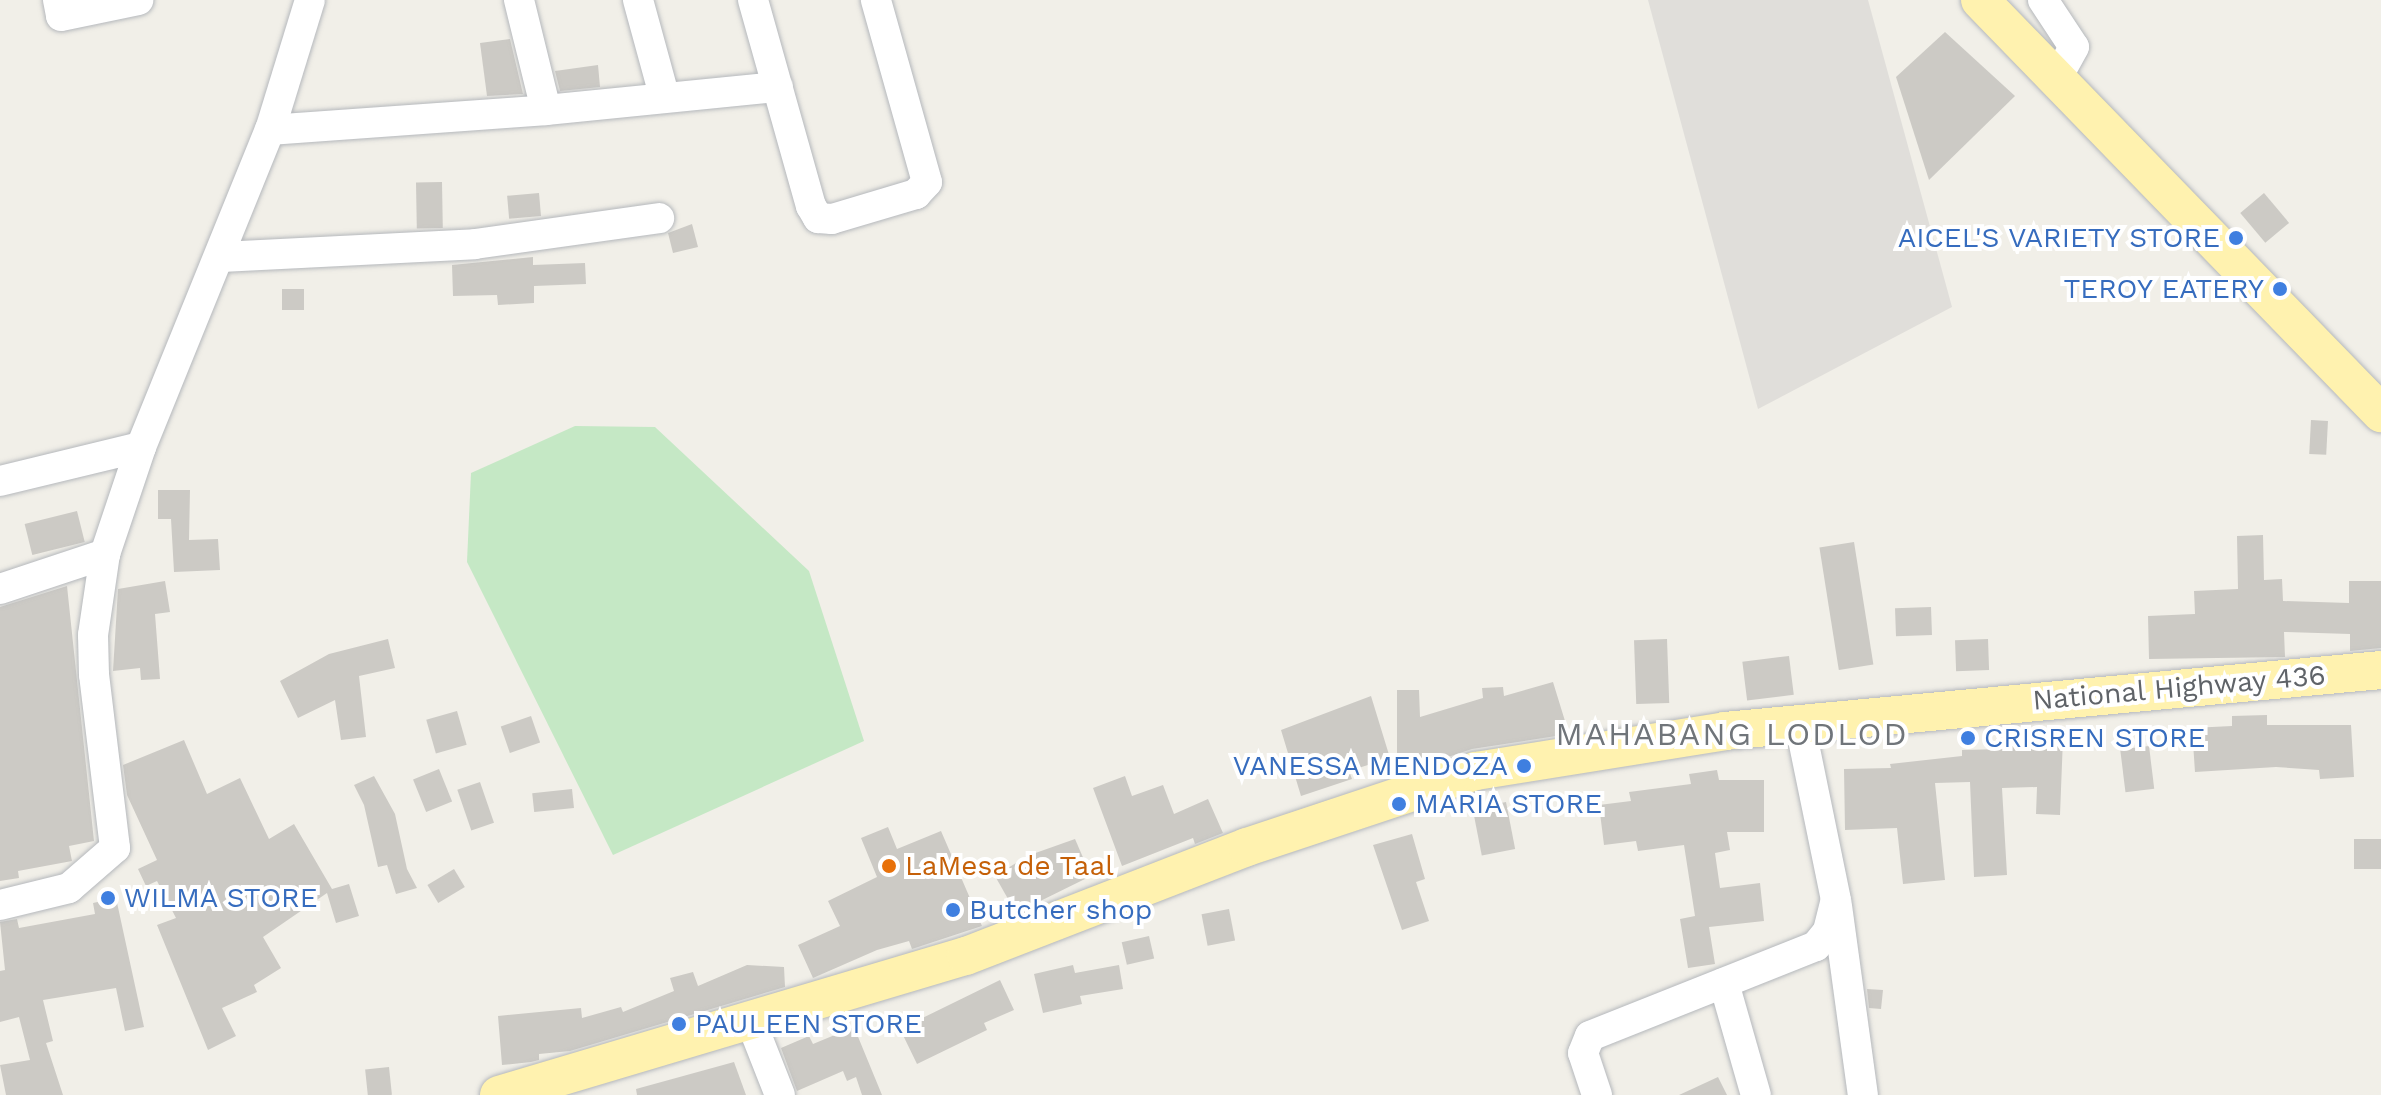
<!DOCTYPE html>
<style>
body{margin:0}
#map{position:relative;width:2381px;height:1095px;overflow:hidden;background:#f1efe8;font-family:"Work Sans",sans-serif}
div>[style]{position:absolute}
.industrial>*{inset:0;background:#e0deda}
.green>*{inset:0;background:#c5e8c5}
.building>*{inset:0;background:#cccac5;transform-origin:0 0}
.roads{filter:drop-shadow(0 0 2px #b5b8bc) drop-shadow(0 0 2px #b5b8bc)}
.minor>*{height:30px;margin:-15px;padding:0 15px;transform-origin:15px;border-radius:15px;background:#fff}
.major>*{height:38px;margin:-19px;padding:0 19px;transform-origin:19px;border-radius:19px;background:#fff2af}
.dots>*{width:22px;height:22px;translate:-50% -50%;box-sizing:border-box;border:4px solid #fff;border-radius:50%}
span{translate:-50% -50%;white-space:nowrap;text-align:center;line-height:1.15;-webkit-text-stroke:8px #fff;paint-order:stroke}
.shop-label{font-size:28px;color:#366cbe}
.right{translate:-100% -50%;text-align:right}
.left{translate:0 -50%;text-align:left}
.street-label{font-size:28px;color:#5f6368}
.food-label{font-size:28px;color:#c56008}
.quarter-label{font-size:32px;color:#70757a;letter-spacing:2px}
</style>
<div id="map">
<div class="industrial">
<i style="clip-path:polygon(1648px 0,1868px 0,1952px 307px,1758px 409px)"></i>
</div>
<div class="green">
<i style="clip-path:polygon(575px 426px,655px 427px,809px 571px,864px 741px,613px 855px,467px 562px,471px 473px)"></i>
</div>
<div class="building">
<i style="clip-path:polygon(1945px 32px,2015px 96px,1929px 180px,1896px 77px)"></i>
<i style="clip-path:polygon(510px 39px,523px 94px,487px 96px,480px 43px)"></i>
<i style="clip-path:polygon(598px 65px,600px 87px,560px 91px,555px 71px)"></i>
<i style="left:442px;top:182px;width:46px;height:26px;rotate:89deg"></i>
<i style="left:539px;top:193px;width:23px;height:32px;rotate:85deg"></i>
<i style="left:2264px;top:193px;width:39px;height:31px;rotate:50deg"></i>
<i style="clip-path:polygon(692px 224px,698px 247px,673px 253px,668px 233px)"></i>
<i style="clip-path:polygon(533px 257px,533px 265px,585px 263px,586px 284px,534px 286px,534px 303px,498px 305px,497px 295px,453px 296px,452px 265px)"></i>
<i style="left:282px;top:289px;width:22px;height:21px"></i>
<i style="left:2311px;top:420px;width:17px;height:34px;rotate:3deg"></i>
<i style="clip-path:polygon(158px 490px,190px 490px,189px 540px,218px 539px,220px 570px,174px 572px,171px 519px,158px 519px)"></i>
<i style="left:77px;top:511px;width:32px;height:54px;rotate:76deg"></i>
<i style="clip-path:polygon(2263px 535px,2264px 580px,2282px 579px,2283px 601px,2349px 603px,2349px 581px,2381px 581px,2381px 648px,2350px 651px,2350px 634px,2284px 632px,2285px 657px,2149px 659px,2148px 616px,2195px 614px,2194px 591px,2238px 589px,2237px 536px)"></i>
<i style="left:1854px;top:542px;width:124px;height:35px;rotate:81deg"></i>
<i style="clip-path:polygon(165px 581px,170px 612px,155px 614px,160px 679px,141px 680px,140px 668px,113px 671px,118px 589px)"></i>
<i style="clip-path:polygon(67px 586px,94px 841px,69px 846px,72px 861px,18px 871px,19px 878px,0 881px,0 607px)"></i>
<i style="left:1931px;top:607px;width:28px;height:36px;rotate:88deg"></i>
<i style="clip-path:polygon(388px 639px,395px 668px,359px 676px,366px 737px,341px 740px,335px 700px,298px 718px,280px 681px,329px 654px)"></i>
<i style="left:1667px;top:639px;width:64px;height:33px;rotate:88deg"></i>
<i style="left:1988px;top:639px;width:31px;height:33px;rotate:88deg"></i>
<i style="left:1789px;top:656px;width:39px;height:47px;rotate:83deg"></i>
<i style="clip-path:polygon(1553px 682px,1569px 734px,1472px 749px,1433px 762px,1397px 759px,1397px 690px,1419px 690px,1420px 717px,1483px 698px,1482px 688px,1503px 687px,1504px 696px)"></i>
<i style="clip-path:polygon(1371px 696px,1390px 758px,1349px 771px,1352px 779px,1301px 796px,1281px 730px)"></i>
<i style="left:457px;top:711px;width:35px;height:32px;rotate:74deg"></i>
<i style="clip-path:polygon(2267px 715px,2267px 725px,2351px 725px,2354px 777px,2320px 779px,2319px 770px,2276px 767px,2195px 772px,2192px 728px,2232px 726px,2232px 716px)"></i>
<i style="left:531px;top:716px;width:28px;height:32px;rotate:71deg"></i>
<i style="clip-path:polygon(2004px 738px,2063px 738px,2060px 815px,2036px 814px,2037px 787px,2002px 788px,2007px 875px,1974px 877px,1970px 782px,1935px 783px,1945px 880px,1903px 884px,1897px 828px,1845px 830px,1844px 769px,1891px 768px,1890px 764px,1962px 756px,1962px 750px,2004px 749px)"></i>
<i style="clip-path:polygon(184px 740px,207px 794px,240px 778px,269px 839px,294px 824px,332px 889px,349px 884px,359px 916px,336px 923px,327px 893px,263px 937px,281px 968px,254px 985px,257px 992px,222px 1008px,236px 1036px,208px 1050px,157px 925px,176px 918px,157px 881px,146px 886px,138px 869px,157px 860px,127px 795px,123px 765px)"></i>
<i style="left:2149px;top:746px;width:43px;height:29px;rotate:83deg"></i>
<i style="left:439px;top:769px;width:35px;height:28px;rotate:68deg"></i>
<i style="clip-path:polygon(1717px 770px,1719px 780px,1764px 780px,1764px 832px,1727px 832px,1730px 850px,1715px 853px,1720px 888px,1760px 883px,1764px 921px,1709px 927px,1715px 964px,1688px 968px,1680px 919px,1695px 916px,1684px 845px,1638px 851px,1636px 841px,1604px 845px,1599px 805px,1631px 801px,1629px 792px,1691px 784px,1689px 774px)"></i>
<i style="clip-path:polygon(374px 776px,395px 814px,407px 869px,417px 888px,396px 894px,387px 865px,378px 867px,364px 805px,354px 785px)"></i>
<i style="clip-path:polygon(1125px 776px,1132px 796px,1163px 785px,1174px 814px,1208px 799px,1223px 833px,1195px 844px,1193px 838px,1122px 866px,1093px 788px)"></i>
<i style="left:480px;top:782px;width:43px;height:24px;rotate:71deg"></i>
<i style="left:572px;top:789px;width:19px;height:40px;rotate:84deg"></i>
<i style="left:1506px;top:802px;width:48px;height:34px;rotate:79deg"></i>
<i style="clip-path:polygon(888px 827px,897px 849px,941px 831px,982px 926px,912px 949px,909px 941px,877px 950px,813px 978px,798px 945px,840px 926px,828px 901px,877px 877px,861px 838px)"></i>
<i style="clip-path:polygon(1412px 834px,1425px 879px,1416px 882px,1429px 921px,1402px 930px,1373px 845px)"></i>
<i style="clip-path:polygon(1075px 839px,1091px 876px,1016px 913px,995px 876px,1027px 856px)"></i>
<i style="left:2354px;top:839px;width:27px;height:30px"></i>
<i style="left:454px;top:869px;width:21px;height:31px;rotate:59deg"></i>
<i style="clip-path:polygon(116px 898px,144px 1027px,125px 1031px,116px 988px,43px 1000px,53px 1041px,46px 1043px,63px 1095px,6px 1095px,0 1065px,30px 1060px,19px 1017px,0 1022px,0 971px,5px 970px,0 922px,17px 919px,19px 928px,95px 914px,93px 903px)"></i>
<i style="left:1229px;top:909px;width:32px;height:28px;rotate:79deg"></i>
<i style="left:1149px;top:936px;width:23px;height:28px;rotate:77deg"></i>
<i style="clip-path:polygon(747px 965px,784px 967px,785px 987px,570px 1051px,539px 1054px,539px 1060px,531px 1062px,502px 1065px,498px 1016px,581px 1008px,582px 1018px,621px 1007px,623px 1012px,674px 991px,670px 978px,693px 972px,698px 986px)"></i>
<i style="clip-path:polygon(1073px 965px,1075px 973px,1119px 965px,1123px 989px,1080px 996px,1082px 1004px,1043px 1013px,1034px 974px)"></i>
<i style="clip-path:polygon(1000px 980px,1014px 1010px,984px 1023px,987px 1030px,917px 1064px,900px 1029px)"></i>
<i style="clip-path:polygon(1867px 989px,1883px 990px,1881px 1009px,1869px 1008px)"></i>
<i style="clip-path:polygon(854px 1027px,882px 1095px,862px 1095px,856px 1077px,847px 1081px,843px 1071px,797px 1091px,781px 1048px,809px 1036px,813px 1044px)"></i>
<i style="clip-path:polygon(734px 1062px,746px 1095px,637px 1095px,636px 1089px)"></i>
<i style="left:389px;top:1067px;width:28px;height:24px;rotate:84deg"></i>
<i style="clip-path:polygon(1718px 1077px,1727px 1095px,1679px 1095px)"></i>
</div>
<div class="roads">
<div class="minor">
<i style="left:58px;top:0;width:16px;rotate:79deg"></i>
<i style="left:61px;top:16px;width:79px;rotate:-11.7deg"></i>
<i style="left:519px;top:0;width:113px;rotate:76.2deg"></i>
<i style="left:638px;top:0;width:98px;rotate:74.7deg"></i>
<i style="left:753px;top:0;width:214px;rotate:74.3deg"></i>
<i style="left:811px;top:206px;width:14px;rotate:60deg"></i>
<i style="left:818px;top:218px;width:14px;rotate:4deg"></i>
<i style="left:832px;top:219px;width:88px;rotate:-16.6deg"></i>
<i style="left:916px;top:194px;width:16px;rotate:-47deg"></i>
<i style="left:927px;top:182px;width:189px;rotate:-105.7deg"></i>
<i style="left:2043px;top:0;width:56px;rotate:56.6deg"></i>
<i style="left:2074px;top:47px;width:35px;rotate:119deg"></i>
<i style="left:270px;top:130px;width:277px;rotate:-4.1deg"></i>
<i style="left:546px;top:110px;width:233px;rotate:-5.7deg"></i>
<i style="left:221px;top:257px;width:254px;rotate:-2.9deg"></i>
<i style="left:475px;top:244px;width:186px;rotate:-8deg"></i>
<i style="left:0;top:481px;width:145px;rotate:-13.6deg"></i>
<i style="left:0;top:589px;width:111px;rotate:-18.4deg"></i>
<i style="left:0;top:905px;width:71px;rotate:-13.8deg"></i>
<i style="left:69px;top:888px;width:61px;rotate:-41deg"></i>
<i style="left:115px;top:848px;width:174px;rotate:-96.9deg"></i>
<i style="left:94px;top:675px;width:40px;rotate:-91.4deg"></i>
<i style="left:93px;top:635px;width:82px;rotate:-81.6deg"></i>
<i style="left:105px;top:554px;width:113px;rotate:-71.4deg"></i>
<i style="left:141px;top:447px;width:342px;rotate:-67.9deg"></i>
<i style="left:270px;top:130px;width:136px;rotate:-72.9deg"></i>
<i style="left:1837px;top:906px;width:191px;rotate:82.2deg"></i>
<i style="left:1724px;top:983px;width:116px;rotate:74.1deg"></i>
<i style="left:752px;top:1024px;width:76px;rotate:68.5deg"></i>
<i style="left:1597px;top:1095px;width:44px;rotate:-108.4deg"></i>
<i style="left:1583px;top:1053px;width:18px;rotate:-68deg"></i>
<i style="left:1590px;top:1036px;width:243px;rotate:-21.7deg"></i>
<i style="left:1816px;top:946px;width:19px;rotate:-51deg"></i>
<i style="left:1828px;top:931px;width:32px;rotate:-76deg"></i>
<i style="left:1836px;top:900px;width:180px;rotate:-101.6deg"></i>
</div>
<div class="major">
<i style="left:1980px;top:0;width:576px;rotate:45.84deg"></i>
<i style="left:499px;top:1095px;width:487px;rotate:-16.6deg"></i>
<i style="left:966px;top:956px;width:301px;rotate:-21.2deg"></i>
<i style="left:1247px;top:847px;width:241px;rotate:-18.4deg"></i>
<i style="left:1476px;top:771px;width:252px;rotate:-9.1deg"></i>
<i style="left:1725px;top:731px;width:659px;rotate:-5.31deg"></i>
</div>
</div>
<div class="dots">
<i style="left:2236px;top:238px;background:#3f7fe0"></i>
<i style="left:2280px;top:289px;background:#3f7fe0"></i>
<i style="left:1968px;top:738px;background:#3f7fe0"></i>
<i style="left:1524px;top:766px;background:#3f7fe0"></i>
<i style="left:1399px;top:804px;background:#3f7fe0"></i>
<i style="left:889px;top:866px;background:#e8710a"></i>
<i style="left:108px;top:898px;background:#3f7fe0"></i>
<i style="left:953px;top:910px;background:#3f7fe0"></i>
<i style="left:679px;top:1024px;background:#3f7fe0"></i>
</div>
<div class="shop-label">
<span class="right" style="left:2220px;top:238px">AICEL'S VARIETY STORE</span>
<span class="right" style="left:2264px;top:289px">TEROY EATERY</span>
<span class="left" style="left:1984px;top:738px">CRISREN STORE</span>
<span class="right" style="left:1508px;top:766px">VANESSA MENDOZA</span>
<span class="left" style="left:1415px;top:804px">MARIA STORE</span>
<span class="left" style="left:124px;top:898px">WILMA STORE</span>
<span class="left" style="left:969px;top:910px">Butcher shop</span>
<span class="left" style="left:695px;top:1024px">PAULEEN STORE</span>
</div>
<div class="street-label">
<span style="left:2179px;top:688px;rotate:-5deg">National Highway 436</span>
</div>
<div class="food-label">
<span class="left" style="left:905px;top:866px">LaMesa de Taal</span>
</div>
<div class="quarter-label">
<span style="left:1732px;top:734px">MAHABANG LODLOD</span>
</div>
</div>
